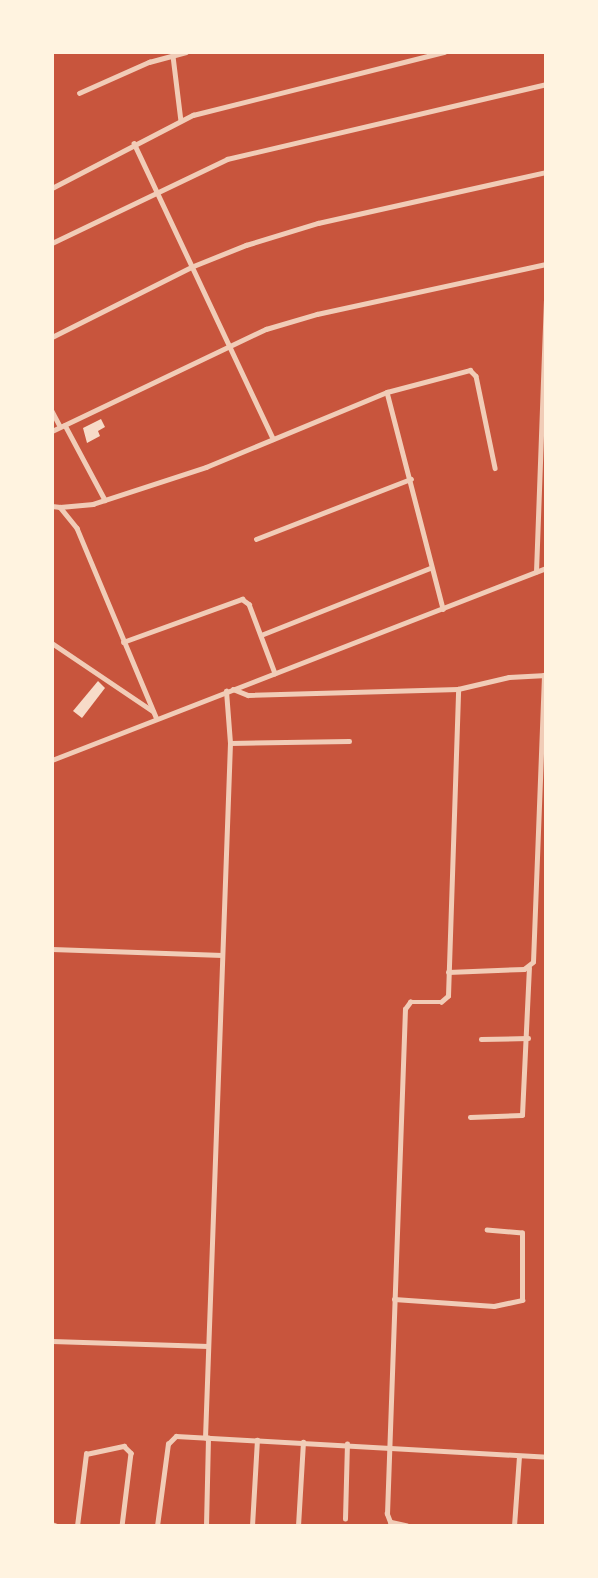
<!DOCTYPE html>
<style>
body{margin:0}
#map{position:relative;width:598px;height:1578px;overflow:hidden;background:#c8553d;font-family:Cabin,sans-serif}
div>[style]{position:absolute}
.building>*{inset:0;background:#f7dbc8}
.minor>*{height:4.5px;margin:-2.25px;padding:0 2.25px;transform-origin:2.25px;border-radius:2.25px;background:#f1ccb7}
span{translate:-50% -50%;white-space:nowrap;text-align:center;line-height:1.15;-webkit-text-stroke:6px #fff3e0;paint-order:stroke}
.frame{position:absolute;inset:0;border:54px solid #fff3e0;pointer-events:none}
</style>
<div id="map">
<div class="building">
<i style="clip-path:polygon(101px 419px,105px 427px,98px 431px,100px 436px,87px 443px,83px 428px)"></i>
<i style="clip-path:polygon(98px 681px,105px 688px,82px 718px,73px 711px)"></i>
</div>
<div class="minor">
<i style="left:173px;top:56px;width:65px;rotate:83deg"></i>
<i style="left:79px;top:93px;width:77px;rotate:-23.9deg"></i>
<i style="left:149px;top:62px;width:38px;rotate:-15deg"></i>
<i style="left:134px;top:143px;width:327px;rotate:64.8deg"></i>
<i style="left:52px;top:188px;width:159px;rotate:-27.4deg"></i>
<i style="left:193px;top:115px;width:259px;rotate:-14.1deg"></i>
<i style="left:52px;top:243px;width:194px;rotate:-25.6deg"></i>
<i style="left:227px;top:159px;width:328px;rotate:-13.2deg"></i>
<i style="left:52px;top:337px;width:156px;rotate:-26.7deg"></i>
<i style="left:191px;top:267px;width:59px;rotate:-21.8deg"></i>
<i style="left:246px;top:245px;width:75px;rotate:-17deg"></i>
<i style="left:318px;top:223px;width:234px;rotate:-12.6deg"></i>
<i style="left:387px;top:392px;width:224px;rotate:75.5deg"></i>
<i style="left:52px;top:411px;width:17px;rotate:62deg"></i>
<i style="left:65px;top:425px;width:85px;rotate:61.9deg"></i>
<i style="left:52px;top:431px;width:237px;rotate:-25.5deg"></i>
<i style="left:266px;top:329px;width:53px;rotate:-16.4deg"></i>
<i style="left:317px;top:314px;width:234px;rotate:-12.3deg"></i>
<i style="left:52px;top:506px;width:8px;rotate:7deg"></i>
<i style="left:60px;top:507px;width:27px;rotate:51deg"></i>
<i style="left:77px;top:528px;width:205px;rotate:67.3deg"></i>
<i style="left:60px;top:507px;width:33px;rotate:-5deg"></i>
<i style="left:93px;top:504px;width:119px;rotate:-18.1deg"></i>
<i style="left:206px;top:467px;width:196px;rotate:-22.5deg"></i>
<i style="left:387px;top:392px;width:86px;rotate:-14.8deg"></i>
<i style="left:470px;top:370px;width:8px;rotate:45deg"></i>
<i style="left:476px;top:376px;width:94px;rotate:78.3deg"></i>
<i style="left:256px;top:539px;width:166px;rotate:-21.2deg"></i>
<i style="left:536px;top:572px;width:271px;rotate:-87.9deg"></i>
<i style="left:261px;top:635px;width:182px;rotate:-21.6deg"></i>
<i style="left:123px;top:642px;width:127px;rotate:-19.9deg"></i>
<i style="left:242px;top:599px;width:9px;rotate:36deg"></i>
<i style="left:249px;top:604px;width:74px;rotate:69.4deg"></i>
<i style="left:52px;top:643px;width:122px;rotate:34deg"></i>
<i style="left:233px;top:689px;width:16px;rotate:22deg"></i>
<i style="left:248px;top:695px;width:210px;rotate:-1.6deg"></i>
<i style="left:458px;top:689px;width:52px;rotate:-13.2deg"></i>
<i style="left:509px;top:677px;width:37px;rotate:-3deg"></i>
<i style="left:230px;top:743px;width:119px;rotate:-1deg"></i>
<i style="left:52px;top:760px;width:530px;rotate:-21.24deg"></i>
<i style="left:52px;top:949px;width:170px;rotate:2deg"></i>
<i style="left:448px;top:972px;width:76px;rotate:-2.3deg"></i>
<i style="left:524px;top:969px;width:11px;rotate:-38deg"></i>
<i style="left:533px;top:962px;width:287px;rotate:-87.8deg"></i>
<i style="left:481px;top:1039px;width:47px;rotate:-1.2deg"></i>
<i style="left:470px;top:1117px;width:52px;rotate:-2.2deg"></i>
<i style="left:522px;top:1115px;width:147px;rotate:-87.3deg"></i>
<i style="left:394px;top:1299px;width:100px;rotate:4deg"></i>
<i style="left:494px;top:1306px;width:29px;rotate:-12deg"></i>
<i style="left:522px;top:1300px;width:67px;rotate:-90deg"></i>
<i style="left:522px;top:1233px;width:35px;rotate:-175deg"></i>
<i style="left:52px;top:1341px;width:156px;rotate:1.8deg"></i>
<i style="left:205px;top:1438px;width:695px;rotate:-87.94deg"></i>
<i style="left:230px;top:743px;width:52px;rotate:-94.4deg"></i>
<i style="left:345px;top:1519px;width:75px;rotate:-88.5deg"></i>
<i style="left:52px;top:1524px;width:5px;rotate:22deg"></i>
<i style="left:77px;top:1526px;width:73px;rotate:-82.9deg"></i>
<i style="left:86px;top:1454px;width:39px;rotate:-12deg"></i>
<i style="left:124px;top:1446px;width:10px;rotate:45deg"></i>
<i style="left:131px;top:1453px;width:74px;rotate:97deg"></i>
<i style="left:157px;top:1526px;width:83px;rotate:-82.4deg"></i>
<i style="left:168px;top:1444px;width:11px;rotate:-45deg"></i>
<i style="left:176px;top:1436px;width:371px;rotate:3.2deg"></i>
<i style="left:206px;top:1526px;width:88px;rotate:-88.7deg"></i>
<i style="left:252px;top:1526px;width:86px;rotate:-86.7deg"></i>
<i style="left:298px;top:1526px;width:84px;rotate:-86.6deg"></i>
<i style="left:407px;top:1526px;width:17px;rotate:-167deg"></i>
<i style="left:390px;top:1522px;width:9px;rotate:-111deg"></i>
<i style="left:387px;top:1514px;width:505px;rotate:-87.96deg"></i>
<i style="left:405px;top:1009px;width:9px;rotate:-54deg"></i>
<i style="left:410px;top:1002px;width:31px"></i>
<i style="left:441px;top:1002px;width:9px;rotate:-41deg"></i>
<i style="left:448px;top:996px;width:307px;rotate:-88.1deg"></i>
<i style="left:514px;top:1526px;width:69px;rotate:-85.9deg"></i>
</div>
<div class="frame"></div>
</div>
